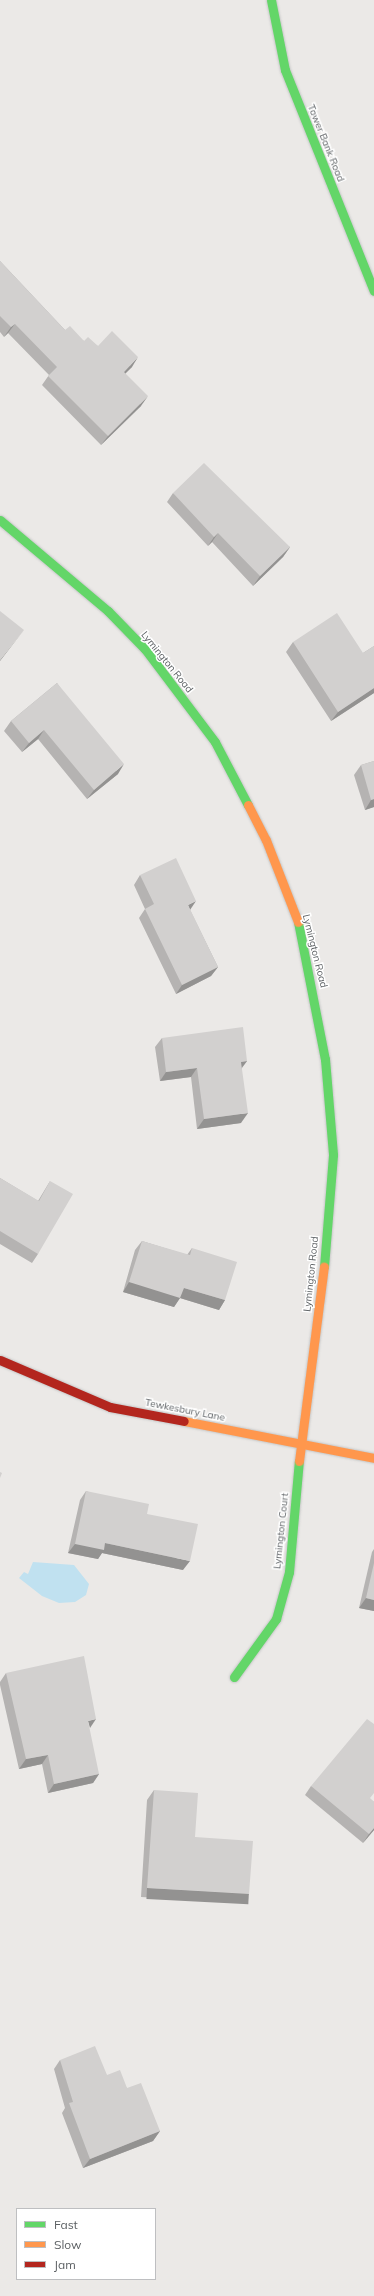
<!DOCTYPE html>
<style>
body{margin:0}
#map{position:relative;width:374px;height:2296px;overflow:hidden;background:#ebe9e7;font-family:Mulish,sans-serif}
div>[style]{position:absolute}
.water>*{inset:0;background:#c0e1f0}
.roads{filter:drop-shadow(0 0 1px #c5c6c6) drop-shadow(0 0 1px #c5c6c6)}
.fast>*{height:9px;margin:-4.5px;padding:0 4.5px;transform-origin:4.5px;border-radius:4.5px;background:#63d668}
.slow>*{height:9px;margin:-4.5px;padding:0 4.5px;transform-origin:4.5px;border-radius:4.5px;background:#ff974d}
.jam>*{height:9px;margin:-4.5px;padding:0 4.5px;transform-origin:4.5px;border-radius:4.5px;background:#b3261e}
.wall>*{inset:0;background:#b5b3b2}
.shaded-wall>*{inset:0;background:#939291;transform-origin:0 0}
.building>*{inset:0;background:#d2d0cf}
span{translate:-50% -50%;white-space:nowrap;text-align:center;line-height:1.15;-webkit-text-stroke:3px #fff;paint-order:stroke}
.street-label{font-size:10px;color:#5c6063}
.legend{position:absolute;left:16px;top:2208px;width:140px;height:72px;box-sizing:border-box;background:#fff;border:1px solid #bebfc1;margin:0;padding:5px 7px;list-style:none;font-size:12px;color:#5c6063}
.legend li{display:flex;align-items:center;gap:8px;height:20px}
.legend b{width:20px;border:1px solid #bebfc1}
</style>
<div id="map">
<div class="water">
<i style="clip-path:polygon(33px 1562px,74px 1565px,89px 1584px,86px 1595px,75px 1602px,59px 1603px,42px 1596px,19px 1578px,24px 1572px,28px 1574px)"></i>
</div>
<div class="roads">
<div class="fast">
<i style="left:271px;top:0;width:71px;rotate:78.7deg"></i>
<i style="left:285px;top:70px;width:238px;rotate:68.1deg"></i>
<i style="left:0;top:520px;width:141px;rotate:40.1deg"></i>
<i style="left:108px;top:611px;width:53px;rotate:45.8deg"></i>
<i style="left:145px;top:649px;width:116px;rotate:53deg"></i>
<i style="left:215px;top:742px;width:71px;rotate:62.4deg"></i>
<i style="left:298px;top:922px;width:140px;rotate:78.9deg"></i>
<i style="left:325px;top:1059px;width:96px;rotate:85.2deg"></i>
<i style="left:333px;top:1155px;width:112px;rotate:94.6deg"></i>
<i style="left:234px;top:1677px;width:72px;rotate:-54.1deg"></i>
<i style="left:276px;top:1619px;width:49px;rotate:-74.5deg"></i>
<i style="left:289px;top:1572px;width:111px;rotate:-84.9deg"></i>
</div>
<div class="slow">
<i style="left:248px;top:805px;width:39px;rotate:63deg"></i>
<i style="left:266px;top:840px;width:88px;rotate:68.7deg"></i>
<i style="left:184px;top:1421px;width:194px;rotate:11deg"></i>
<i style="left:299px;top:1461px;width:196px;rotate:-82.7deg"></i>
</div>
<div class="jam">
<i style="left:0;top:1360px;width:120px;rotate:23.1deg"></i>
<i style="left:110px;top:1407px;width:75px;rotate:10.7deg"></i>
</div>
</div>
<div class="wall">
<i style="clip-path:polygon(0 261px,65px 330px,84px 341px,98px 346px,132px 367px,125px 373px,141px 406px,101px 445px,42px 385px,49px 375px,8px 333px,4px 337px,0 332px)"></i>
<i style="clip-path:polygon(173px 493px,290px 547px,283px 557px,253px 586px,212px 542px,208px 546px,167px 502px)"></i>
<i style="clip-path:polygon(293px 642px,363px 653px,374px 646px,374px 693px,331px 721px,286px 652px)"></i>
<i style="clip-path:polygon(57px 683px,118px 774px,87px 799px,38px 739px,22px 752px,4px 731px,11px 721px)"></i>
<i style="clip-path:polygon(374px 761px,374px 807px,365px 810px,354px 775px,361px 765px)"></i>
<i style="clip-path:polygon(140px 875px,190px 910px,218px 967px,211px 976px,176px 994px,139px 918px,145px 909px,134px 885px)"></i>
<i style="clip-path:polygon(162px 1038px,247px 1061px,242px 1068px,241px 1123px,197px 1129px,191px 1077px,160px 1081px,155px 1047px)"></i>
<i style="clip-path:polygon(0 1178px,38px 1201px,50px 1181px,38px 1254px,32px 1263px,0 1244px)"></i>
<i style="clip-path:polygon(142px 1241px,187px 1255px,192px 1248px,225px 1300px,219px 1310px,180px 1298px,174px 1307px,123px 1292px,135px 1250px)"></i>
<i style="clip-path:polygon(86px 1491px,147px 1514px,183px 1570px,102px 1553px,98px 1559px,68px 1553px,80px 1500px)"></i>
<i style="clip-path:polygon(374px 1549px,374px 1611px,359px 1608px,372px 1552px)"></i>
<i style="clip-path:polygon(6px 1673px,99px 1774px,93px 1783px,48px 1793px,42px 1764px,19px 1769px,0 1685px,0 1682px)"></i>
<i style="clip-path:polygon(311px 1786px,370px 1799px,374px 1802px,374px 1830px,363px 1843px,305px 1795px)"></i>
<i style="clip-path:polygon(154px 1790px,195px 1837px,249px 1894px,243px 1903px,141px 1897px,147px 1800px)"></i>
<i style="clip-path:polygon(60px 2060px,107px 2075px,127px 2088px,160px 2131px,153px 2141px,83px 2168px,62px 2113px,65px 2108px,54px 2069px)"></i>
</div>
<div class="shaded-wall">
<i style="clip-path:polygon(15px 324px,8px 333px,4px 337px,11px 327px)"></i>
<i style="clip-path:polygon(138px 357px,132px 367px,117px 382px,124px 372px)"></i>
<i style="clip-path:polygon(148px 396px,141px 406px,101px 445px,108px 436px)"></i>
<i style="clip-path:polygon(218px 533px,212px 542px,208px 546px,214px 537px)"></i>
<i style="clip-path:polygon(290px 547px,283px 557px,253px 586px,260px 576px)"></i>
<i style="clip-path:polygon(24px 630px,17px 639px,0 661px,0 660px)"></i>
<i style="clip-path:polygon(374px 688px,374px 693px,331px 721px,338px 712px)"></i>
<i style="clip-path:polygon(44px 730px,38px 739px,22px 752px,29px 743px)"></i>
<i style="clip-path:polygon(124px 764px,118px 774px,87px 799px,94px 790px)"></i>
<i style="clip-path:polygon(374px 799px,374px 807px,365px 810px,371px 800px)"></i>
<i style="clip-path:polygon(196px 901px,190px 910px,188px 905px)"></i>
<i style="clip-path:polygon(218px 967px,211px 976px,176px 994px,182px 985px)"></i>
<i style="clip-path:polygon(247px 1061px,240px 1070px,241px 1062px)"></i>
<i style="clip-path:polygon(197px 1068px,191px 1077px,160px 1081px,166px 1072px)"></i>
<i style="clip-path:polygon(248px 1113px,241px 1123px,197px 1129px,204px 1119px)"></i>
<i style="clip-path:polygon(129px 1282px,184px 1288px,225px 1300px,219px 1310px,180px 1298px,174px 1307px,123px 1292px)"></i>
<i style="clip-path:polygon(105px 1543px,190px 1561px,183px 1570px,102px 1553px,98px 1559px,68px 1553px,75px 1544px)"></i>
<i style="clip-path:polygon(366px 1598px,374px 1600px,374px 1611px,359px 1608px)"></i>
<i style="clip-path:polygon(96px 1719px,90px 1728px,88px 1721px)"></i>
<i style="clip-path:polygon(48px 1755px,42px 1764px,19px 1769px,26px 1759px)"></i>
<i style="clip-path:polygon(99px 1774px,93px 1783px,48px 1793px,54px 1784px)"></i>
<i style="clip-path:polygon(374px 1828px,374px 1830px,363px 1843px,369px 1834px)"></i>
<i style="left:147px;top:1888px;width:102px;height:11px;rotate:3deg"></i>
<i style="clip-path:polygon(160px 2131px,153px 2141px,83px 2168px,90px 2159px)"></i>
</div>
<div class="building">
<i style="clip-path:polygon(0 261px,65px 330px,70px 326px,84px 341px,88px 337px,98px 346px,112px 331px,138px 357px,124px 372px,148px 396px,108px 436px,48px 376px,57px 367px,15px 324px,11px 327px,0 316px)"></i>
<i style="clip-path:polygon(204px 463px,290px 547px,260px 576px,218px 533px,214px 537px,173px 493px)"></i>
<i style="clip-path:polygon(0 611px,24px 630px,0 660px)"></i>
<i style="clip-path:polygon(337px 613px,363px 653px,374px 646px,374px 688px,338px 712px,293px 642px)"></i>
<i style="clip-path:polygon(57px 683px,124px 764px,94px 790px,44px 730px,29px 743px,11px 721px)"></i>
<i style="clip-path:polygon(374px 761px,374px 799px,371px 800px,361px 765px)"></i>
<i style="clip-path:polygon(176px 858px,196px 901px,188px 905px,218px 967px,182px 985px,145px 909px,154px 904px,140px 875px)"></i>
<i style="clip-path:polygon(243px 1027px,247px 1061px,241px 1062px,248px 1113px,204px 1119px,197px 1068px,166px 1072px,162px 1038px)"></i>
<i style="clip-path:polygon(0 1178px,39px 1201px,50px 1181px,73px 1194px,38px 1254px,0 1231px)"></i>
<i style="clip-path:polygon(142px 1241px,190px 1255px,192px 1248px,237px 1262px,225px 1300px,184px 1288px,180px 1298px,129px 1282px)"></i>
<i style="clip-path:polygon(0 1472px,2px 1473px,0 1478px)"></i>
<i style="clip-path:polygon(86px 1491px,149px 1504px,147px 1514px,198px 1524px,190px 1561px,105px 1543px,104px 1550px,75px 1544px)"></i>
<i style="clip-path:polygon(374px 1563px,374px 1600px,366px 1598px)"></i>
<i style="clip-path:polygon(84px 1656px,96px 1719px,88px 1721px,99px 1774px,54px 1784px,48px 1755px,26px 1759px,6px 1673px)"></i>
<i style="clip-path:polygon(367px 1719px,374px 1724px,374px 1793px,370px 1798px,374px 1802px,374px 1828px,369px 1834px,311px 1786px)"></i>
<i style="clip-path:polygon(154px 1790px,198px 1793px,195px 1837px,253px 1841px,249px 1894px,147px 1888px)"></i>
<i style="clip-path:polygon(95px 2046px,107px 2075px,120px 2070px,127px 2088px,141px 2083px,160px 2131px,90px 2159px,69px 2103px,73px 2102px,60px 2060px)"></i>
</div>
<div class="street-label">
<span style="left:326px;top:143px;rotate:68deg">Tower Bank Road</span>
<span style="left:167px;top:662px;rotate:51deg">Lymington Road</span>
<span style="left:315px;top:951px;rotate:76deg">Lymington Road</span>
<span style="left:311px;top:1274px;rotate:-84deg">Lymington Road</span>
<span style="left:185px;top:1410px;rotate:11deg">Tewkesbury Lane</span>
<span style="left:281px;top:1531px;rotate:-84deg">Lymington Court</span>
</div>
<ul class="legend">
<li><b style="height:5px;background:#63d668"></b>Fast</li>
<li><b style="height:5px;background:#ff974d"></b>Slow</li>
<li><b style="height:5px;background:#b3261e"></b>Jam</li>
</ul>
</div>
